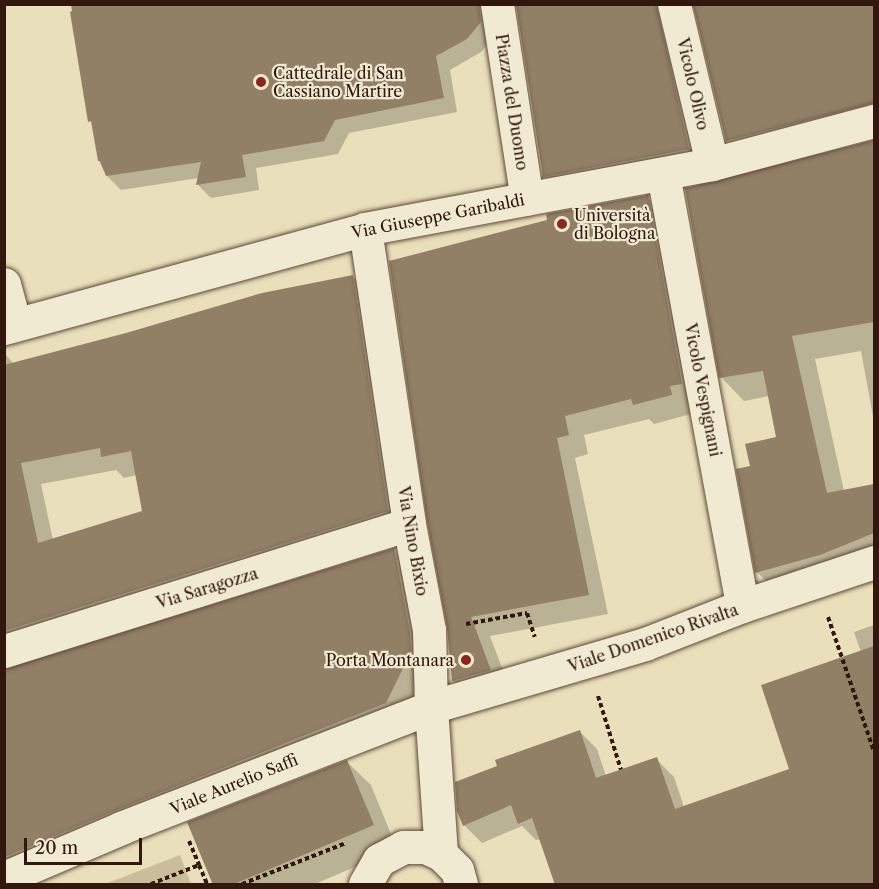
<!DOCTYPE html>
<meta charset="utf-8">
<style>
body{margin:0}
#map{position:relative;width:879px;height:889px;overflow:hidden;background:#e9dfba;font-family:"Libre Caslon Text",serif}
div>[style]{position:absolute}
.green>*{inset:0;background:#cabd9c}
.shadow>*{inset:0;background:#0003}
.building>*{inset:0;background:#917f66}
.path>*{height:4px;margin-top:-2px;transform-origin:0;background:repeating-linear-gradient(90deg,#31170c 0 4.5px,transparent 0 7.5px)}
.roads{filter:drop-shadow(0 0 2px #5f4938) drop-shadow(0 0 2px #5f4938)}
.minor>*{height:33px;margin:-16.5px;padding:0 16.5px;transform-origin:16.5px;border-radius:16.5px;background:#f1ead2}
.tertiary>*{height:33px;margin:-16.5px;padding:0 16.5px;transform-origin:16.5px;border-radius:16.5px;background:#f1ead2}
.dots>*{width:16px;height:16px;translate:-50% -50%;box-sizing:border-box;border:3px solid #f1ead2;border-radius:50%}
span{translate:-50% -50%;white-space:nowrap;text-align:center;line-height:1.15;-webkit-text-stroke:4.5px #f1ead2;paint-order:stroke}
.poi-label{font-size:16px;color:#31170c}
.left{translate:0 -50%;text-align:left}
.right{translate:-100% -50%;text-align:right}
.street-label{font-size:16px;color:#31170c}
.frame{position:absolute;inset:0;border:6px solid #31170c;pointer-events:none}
.scale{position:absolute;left:24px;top:838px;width:118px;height:27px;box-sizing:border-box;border:3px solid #31170c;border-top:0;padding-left:8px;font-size:18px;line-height:21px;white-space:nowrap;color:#31170c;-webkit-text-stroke:4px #f1ead2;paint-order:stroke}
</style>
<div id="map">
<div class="green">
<i style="clip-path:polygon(180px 855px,191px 884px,105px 884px)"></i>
</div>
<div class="shadow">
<i style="clip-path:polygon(73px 4px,498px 4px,494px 36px,481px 52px,450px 70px,457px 112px,349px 133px,338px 154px,256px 168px,259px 190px,211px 198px,198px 185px,199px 178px,121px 190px,107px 176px,99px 161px,93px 124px,90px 121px)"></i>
<i style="clip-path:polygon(518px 4px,874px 4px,874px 131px,750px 164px,727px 140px,694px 8px,684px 14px,712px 172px,567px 199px,544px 176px)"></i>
<i style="clip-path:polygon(874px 142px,874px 422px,861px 351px,815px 359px,844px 491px,874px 485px,874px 565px,780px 595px,757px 572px,751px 468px,777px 439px,769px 396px,744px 401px,721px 377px,686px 189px)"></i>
<i style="clip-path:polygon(647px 197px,667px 216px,691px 414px,654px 424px,649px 419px,584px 435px,588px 454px,575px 458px,608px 614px,490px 636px,510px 689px,473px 700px,453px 681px,449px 627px)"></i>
<i style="clip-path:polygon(evenodd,352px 276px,374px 297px,409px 532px,12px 659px,7px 670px,394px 550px,415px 571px,431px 654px,407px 724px,4px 884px,4px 307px,12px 336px,7px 344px,6px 355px,14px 364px,352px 276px,116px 470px,124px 478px,137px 475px,144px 512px,53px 540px,41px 484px,116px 470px)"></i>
<i style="clip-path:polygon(874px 625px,874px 884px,557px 884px,541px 839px,536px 840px,522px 826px,482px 843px,464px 825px,579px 731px,597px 749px,606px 776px,656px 759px,674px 777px,684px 807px,791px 770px,861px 652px,854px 632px)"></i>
<i style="clip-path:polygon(347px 762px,371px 785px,397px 849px,315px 884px,214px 884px)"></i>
</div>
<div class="building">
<i style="clip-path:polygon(71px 4px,479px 4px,481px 22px,467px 39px,436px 56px,444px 98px,335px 120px,324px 141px,242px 155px,246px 177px,196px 185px,201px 162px,106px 176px,100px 161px,98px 161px,91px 121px,88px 122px,70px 12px,72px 11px)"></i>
<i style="clip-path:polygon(516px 4px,656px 4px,689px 149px,543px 177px)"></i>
<i style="clip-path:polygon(693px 4px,874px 4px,874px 103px,726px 141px)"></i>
<i style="clip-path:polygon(874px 140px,874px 322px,792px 336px,827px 493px,874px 484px,874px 533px,820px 555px,755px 573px,736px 469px,750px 466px,745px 444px,776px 437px,763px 371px,719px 378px,685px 188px)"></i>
<i style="clip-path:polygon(648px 195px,682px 384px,670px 386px,672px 395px,633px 405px,631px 399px,565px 416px,569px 435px,557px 438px,589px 595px,471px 617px,491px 670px,452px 681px,447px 627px,427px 521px,389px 261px,547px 220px,546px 214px)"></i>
<i style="clip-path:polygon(evenodd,353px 275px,388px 511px,4px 631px,4px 365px,126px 333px,262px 293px,353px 275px,100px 448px,101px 457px,131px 451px,142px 511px,38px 543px,21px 463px,100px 448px)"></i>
<i style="clip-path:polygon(394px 548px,410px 632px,411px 652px,386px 703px,114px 811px,4px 857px,4px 669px)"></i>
<i style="clip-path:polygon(874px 646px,874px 885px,555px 885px,532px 818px,518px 824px,511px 805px,463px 826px,457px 811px,455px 782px,497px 766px,495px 760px,580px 730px,596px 778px,657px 757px,675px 809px,789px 769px,761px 685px)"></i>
<i style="clip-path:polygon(347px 760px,374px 825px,232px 885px,213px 885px,187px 822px)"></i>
</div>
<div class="path">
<i style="left:828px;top:617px;width:142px;rotate:71.1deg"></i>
<i style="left:466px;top:624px;width:62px;rotate:-10.2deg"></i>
<i style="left:527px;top:613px;width:25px;rotate:72deg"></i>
<i style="left:598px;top:696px;width:77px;rotate:72.7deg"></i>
<i style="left:189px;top:841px;width:26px;rotate:67deg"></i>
<i style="left:151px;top:884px;width:52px;rotate:-21.6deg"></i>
<i style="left:199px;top:865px;width:21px;rotate:67deg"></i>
<i style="left:242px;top:884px;width:112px;rotate:-21.5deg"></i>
</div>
<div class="roads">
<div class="minor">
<i style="left:497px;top:4px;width:197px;rotate:81.3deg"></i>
<i style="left:674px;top:4px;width:164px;rotate:76.6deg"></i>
<i style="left:663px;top:174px;width:439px;rotate:79.6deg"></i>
<i style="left:365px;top:229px;width:298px;rotate:81.5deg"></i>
<i style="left:409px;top:524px;width:108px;rotate:79.3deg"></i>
<i style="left:429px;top:630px;width:77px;rotate:88.5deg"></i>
<i style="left:431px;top:707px;width:147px;rotate:86.1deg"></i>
<i style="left:4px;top:284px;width:42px;rotate:75deg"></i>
<i style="left:4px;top:328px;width:374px;rotate:-15.3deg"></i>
<i style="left:365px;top:229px;width:353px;rotate:-10.6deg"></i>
<i style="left:712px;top:164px;width:168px;rotate:-14.9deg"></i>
<i style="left:4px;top:651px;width:424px;rotate:-17.4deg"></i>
<i style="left:4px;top:878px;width:127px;rotate:-23.1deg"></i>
<i style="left:121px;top:828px;width:333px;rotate:-21.3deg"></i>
<i style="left:431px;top:707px;width:223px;rotate:-16.4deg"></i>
<i style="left:645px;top:644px;width:104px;rotate:-21.4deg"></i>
<i style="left:742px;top:606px;width:139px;rotate:-18.4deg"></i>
</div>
<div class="tertiary">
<i style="left:365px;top:884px;width:28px;rotate:-60deg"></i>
<i style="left:379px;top:860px;width:27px;rotate:-28deg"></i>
<i style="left:403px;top:847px;width:22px"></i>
<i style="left:425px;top:847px;width:17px;rotate:24deg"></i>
<i style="left:441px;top:854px;width:23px;rotate:45deg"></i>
<i style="left:457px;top:870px;width:15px;rotate:74deg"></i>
</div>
</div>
<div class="dots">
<i style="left:261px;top:82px;background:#8f2418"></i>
<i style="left:562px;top:224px;background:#8f2418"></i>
<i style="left:466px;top:660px;background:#8f2418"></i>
</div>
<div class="poi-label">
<span class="left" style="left:273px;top:82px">Cattedrale di San<br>Cassiano Martire</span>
<span class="left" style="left:574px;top:224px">Università<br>di Bologna</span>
<span class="right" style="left:454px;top:660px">Porta Montanara</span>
</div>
<div class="street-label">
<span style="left:693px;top:84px;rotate:77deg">Vicolo Olivo</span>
<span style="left:512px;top:102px;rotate:81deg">Piazza del Duomo</span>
<span style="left:438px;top:216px;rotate:-11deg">Via Giuseppe Garibaldi</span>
<span style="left:703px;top:390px;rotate:79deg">Vicolo Vespignani</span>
<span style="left:413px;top:541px;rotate:80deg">Via Nino Bixio</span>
<span style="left:207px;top:588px;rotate:-17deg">Via Saragozza</span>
<span style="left:653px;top:638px;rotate:-19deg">Viale Domenico Rivalta</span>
<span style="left:234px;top:784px;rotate:-22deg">Viale Aurelio Saffi</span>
</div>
<div class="frame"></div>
<div class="scale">20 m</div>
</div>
